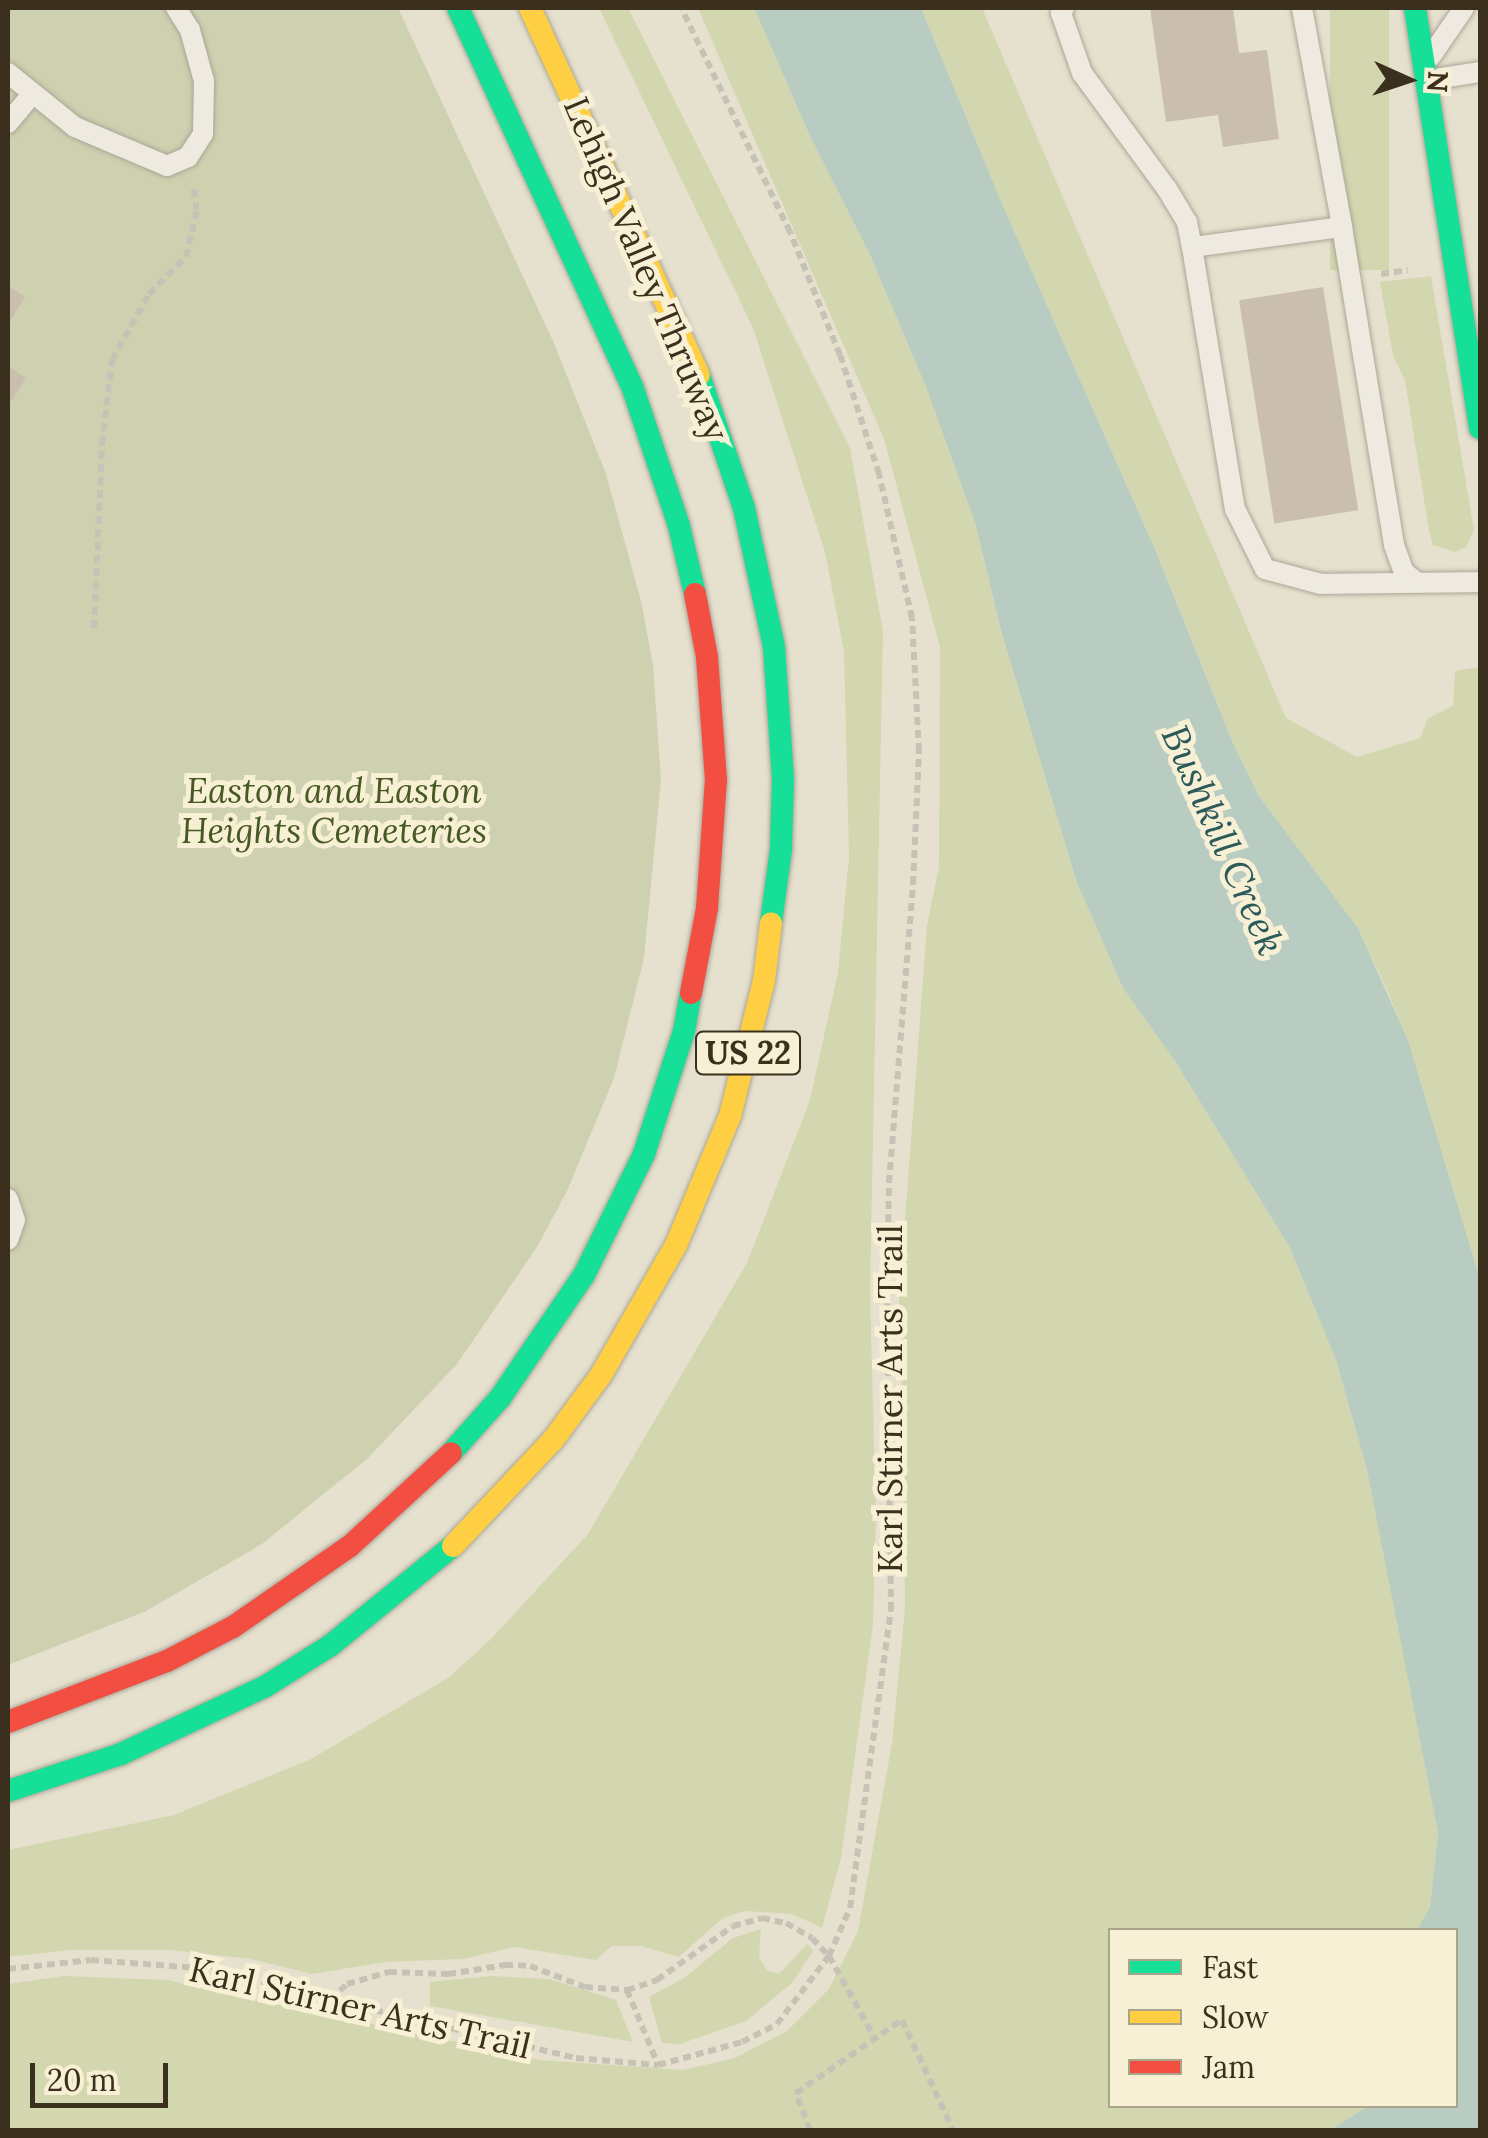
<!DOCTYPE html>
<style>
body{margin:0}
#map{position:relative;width:1488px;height:2138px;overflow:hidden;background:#e6e1ce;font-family:Lora,serif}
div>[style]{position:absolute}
.green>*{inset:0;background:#d3d7b0;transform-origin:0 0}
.cemetery>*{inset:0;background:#ced1af}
.water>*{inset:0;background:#b9ccc2}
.building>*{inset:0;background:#cabfaf;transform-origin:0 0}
.path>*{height:6px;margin-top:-3px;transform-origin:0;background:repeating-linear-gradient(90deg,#c7c2b6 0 8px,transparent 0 13px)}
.roads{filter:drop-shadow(0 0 2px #aba697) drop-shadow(0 0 2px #aba697)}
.lane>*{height:20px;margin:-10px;padding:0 10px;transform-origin:10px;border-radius:10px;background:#eeeadf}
.fast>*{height:22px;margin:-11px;padding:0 11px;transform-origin:11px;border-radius:11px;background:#16e098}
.slow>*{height:22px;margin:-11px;padding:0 11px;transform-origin:11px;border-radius:11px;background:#ffcf43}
.jam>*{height:22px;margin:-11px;padding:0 11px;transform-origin:11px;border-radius:11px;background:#f24e42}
span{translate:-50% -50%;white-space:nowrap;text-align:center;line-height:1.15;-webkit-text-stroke:10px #f7f0d4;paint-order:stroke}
.shield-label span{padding:2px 8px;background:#f7f0d4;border:2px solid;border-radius:8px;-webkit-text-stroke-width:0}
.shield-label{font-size:32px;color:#3b2f1e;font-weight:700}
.street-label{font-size:35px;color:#3b2f1e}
.park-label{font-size:35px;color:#465823;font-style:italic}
.water-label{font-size:38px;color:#2c5a5b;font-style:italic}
.frame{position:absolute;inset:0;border:10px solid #3b2f1e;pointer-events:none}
.legend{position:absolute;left:1108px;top:1928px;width:350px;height:180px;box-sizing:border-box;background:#f7f0d4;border:2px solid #aca38b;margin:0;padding:12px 18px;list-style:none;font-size:30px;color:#3b2f1e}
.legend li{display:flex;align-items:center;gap:20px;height:50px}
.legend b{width:50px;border:2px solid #aca38b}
.north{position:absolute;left:1358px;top:30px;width:100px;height:100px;-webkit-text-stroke:8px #f7f0d4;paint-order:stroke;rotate:93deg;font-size:28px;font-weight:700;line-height:40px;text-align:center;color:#3b2f1e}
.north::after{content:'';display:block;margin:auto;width:35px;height:45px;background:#3b2f1e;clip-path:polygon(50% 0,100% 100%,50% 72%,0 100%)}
.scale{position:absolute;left:30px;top:2063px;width:138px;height:45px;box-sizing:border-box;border:5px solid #3b2f1e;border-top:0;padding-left:12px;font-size:30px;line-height:35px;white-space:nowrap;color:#3b2f1e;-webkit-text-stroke:8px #f7f0d4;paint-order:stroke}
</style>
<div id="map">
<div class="green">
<i style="clip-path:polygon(599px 8px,628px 8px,850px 448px,883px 631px,870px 1292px,876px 1518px,873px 1625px,841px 1858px,822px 1928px,792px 1914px,745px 1911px,723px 1918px,679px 1957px,641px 1946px,612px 1946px,596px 1960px,514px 1947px,463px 1959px,386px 1962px,312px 1974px,251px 1959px,169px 1950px,70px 1950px,8px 1957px,8px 1850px,174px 1815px,311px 1759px,448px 1678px,491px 1639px,588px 1534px,747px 1263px,810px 1100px,838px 972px,849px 857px,844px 652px,825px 552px,753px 328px)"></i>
<i style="clip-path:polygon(698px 8px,754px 8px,809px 134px,870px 255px,926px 387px,975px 523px,1002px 634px,1077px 883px,1123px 988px,1175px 1061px,1289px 1246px,1336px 1360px,1367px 1470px,1424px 1745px,1438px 1832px,1430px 1907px,1417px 1930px,1110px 1930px,1110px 2106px,1368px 2106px,1330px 2130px,8px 2128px,8px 1984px,64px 1976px,167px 1980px,540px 2060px,683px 2070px,735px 2058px,787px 2031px,829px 1989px,858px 1931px,892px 1743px,905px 1608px,904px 1415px,898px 1315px,927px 925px,939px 867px,940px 647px,884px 439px)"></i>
<i style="clip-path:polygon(921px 8px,982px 8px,1286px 718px,1357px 757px,1420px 738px,1428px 718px,1453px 706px,1455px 671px,1480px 667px,1480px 1279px,1408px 1040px,1386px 988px,1358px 928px,1259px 796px,1233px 743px,1154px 547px,1003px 206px)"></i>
<i style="left:1330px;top:8px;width:59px;height:262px"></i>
<i style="clip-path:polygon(1431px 276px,1474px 530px,1466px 547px,1455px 552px,1433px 545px,1429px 531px,1405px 380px,1393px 356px,1380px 282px)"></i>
<i style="clip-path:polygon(761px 1929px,759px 1957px,767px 1970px,779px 1974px,807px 1944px,813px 1951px,792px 1983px,746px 2021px,680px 2044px,662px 2043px,649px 1997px,684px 1978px,733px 1938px)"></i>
<i style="clip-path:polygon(491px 1976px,549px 1979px,616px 2000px,633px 2042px,430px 2006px,430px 1982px)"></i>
</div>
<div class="cemetery">
<i style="clip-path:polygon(8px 8px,398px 8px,553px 341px,606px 474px,641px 601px,653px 665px,661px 780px,644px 958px,614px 1078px,567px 1191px,537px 1247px,457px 1364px,368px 1458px,262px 1544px,144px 1612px,8px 1665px)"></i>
</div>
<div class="water">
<i style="clip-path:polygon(754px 8px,921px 8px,1003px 206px,1154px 547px,1233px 743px,1259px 796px,1358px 928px,1408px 1040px,1480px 1279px,1480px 2130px,1330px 2130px,1368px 2106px,1456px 2106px,1456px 1930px,1417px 1930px,1430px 1907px,1438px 1832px,1367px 1470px,1336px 1360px,1289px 1246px,1175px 1061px,1123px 988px,1077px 883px,1002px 634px,975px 523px,926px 387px,870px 255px,809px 134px)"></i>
</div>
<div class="building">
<i style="clip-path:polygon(1150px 8px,1233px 8px,1239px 53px,1267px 50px,1279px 139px,1223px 147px,1218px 115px,1166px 122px)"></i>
<i style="clip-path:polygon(8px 285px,25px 297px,8px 325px)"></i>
<i style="left:1323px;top:287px;width:226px;height:85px;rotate:81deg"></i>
<i style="clip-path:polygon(8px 366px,26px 378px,8px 406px)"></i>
</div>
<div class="path">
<i style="left:1381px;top:274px;width:27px;rotate:-8deg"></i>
<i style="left:94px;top:628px;width:184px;rotate:-87.5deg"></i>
<i style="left:102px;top:444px;width:85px;rotate:-83.2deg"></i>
<i style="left:112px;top:360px;width:76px;rotate:-60.7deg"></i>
<i style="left:149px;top:294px;width:52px;rotate:-45deg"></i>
<i style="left:186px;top:257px;width:48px;rotate:-76.8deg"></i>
<i style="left:197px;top:210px;width:22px;rotate:-100deg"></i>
<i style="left:8px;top:1969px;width:83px;rotate:-6.2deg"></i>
<i style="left:91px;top:1960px;width:107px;rotate:4.3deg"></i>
<i style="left:198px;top:1968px;width:389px;rotate:13.4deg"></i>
<i style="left:576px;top:2058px;width:82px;rotate:4.9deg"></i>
<i style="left:658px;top:2065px;width:87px;rotate:-15.3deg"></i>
<i style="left:742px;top:2042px;width:39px;rotate:-27deg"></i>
<i style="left:777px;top:2024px;width:86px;rotate:-52.6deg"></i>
<i style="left:829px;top:1956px;width:52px;rotate:-66.4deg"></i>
<i style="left:850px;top:1908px;width:301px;rotate:-82.2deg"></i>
<i style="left:891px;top:1610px;width:323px;rotate:-90.7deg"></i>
<i style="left:887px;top:1287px;width:104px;rotate:-88.9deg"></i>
<i style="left:889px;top:1183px;width:300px;rotate:-85.4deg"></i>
<i style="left:913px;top:884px;width:133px;rotate:-87.4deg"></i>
<i style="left:919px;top:751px;width:133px;rotate:-93deg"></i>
<i style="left:912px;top:618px;width:148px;rotate:-102.9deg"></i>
<i style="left:879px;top:474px;width:125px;rotate:-108.1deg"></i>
<i style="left:840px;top:355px;width:133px;rotate:-112.1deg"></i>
<i style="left:790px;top:232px;width:249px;rotate:-115.9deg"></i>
<i style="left:627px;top:1990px;width:81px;rotate:67.5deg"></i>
<i style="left:330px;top:1999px;width:23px;rotate:-41deg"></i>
<i style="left:347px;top:1984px;width:44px;rotate:-15.9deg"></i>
<i style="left:389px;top:1972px;width:59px;rotate:1.9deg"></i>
<i style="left:448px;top:1974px;width:58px;rotate:-9deg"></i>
<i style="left:505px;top:1965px;width:25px;rotate:2deg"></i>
<i style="left:530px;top:1966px;width:59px;rotate:20.9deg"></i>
<i style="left:585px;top:1987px;width:42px;rotate:4.1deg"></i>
<i style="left:627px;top:1990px;width:32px;rotate:-18deg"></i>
<i style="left:657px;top:1980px;width:93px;rotate:-35.4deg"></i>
<i style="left:733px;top:1926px;width:30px;rotate:-15deg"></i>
<i style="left:762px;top:1918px;width:25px;rotate:12deg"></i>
<i style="left:786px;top:1923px;width:30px;rotate:30deg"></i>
<i style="left:812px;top:1938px;width:25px;rotate:47deg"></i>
<i style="left:829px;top:1956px;width:93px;rotate:60.9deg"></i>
<i style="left:810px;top:2130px;width:40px;rotate:-111deg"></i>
<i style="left:796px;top:2093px;width:129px;rotate:-34.6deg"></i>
<i style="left:902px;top:2020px;width:121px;rotate:65.1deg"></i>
</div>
<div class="roads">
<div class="lane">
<i style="left:1064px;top:8px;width:6px;rotate:121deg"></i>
<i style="left:1061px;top:13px;width:64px;rotate:70.7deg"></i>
<i style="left:1082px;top:73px;width:144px;rotate:53.8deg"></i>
<i style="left:1167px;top:189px;width:39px;rotate:59deg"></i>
<i style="left:1187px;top:222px;width:25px;rotate:79deg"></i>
<i style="left:1302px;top:8px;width:223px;rotate:79.6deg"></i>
<i style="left:1342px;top:227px;width:151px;rotate:172.4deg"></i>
<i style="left:1192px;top:247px;width:266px;rotate:80.7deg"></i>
<i style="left:1235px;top:509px;width:67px;rotate:63.4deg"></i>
<i style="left:1265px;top:569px;width:58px;rotate:15deg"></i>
<i style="left:1321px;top:584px;width:159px;rotate:-0.7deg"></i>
<i style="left:1431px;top:56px;width:58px;rotate:-55.5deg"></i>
<i style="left:8px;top:73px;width:86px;rotate:38.9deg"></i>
<i style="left:75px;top:127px;width:100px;rotate:23deg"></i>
<i style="left:167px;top:166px;width:23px;rotate:-23deg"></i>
<i style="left:188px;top:157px;width:27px;rotate:-57deg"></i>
<i style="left:203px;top:134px;width:53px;rotate:-88.9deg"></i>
<i style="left:204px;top:81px;width:53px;rotate:-105.4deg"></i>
<i style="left:190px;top:30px;width:26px;rotate:-122deg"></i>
<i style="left:1429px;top:80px;width:52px;rotate:-8.9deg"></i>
<i style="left:8px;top:123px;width:35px;rotate:-50deg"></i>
<i style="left:1342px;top:227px;width:322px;rotate:80.7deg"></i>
<i style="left:1394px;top:545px;width:29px;rotate:70deg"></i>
<i style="left:1404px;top:572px;width:13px;rotate:39deg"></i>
<i style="left:8px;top:1199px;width:22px;rotate:72deg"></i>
<i style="left:15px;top:1220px;width:21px;rotate:109deg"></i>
</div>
<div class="fast">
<i style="left:458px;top:8px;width:416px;rotate:65.3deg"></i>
<i style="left:632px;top:386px;width:148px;rotate:71.4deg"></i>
<i style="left:679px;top:526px;width:70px;rotate:76.8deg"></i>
<i style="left:1415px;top:8px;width:425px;rotate:81.2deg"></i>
<i style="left:699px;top:375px;width:140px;rotate:71.3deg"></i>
<i style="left:744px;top:508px;width:142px;rotate:77.8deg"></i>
<i style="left:774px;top:647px;width:133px;rotate:86.1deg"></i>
<i style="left:783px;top:780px;width:69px;rotate:91.7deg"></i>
<i style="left:781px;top:849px;width:75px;rotate:97.7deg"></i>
<i style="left:451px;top:1453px;width:74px;rotate:-48.3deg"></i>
<i style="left:500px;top:1398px;width:149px;rotate:-55.7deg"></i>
<i style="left:584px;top:1275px;width:135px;rotate:-63.6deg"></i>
<i style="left:644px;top:1154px;width:129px;rotate:-72deg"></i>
<i style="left:684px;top:1031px;width:39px;rotate:-80deg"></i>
<i style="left:8px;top:1791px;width:119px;rotate:-18.1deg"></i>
<i style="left:121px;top:1754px;width:160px;rotate:-25.1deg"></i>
<i style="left:266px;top:1686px;width:77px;rotate:-32.2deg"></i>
<i style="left:331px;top:1645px;width:157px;rotate:-39.1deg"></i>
</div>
<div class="slow">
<i style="left:530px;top:8px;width:404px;rotate:65.3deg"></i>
<i style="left:453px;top:1546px;width:146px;rotate:-46.7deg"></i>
<i style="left:553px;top:1440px;width:81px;rotate:-53.6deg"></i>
<i style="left:601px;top:1375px;width:150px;rotate:-60deg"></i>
<i style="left:676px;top:1245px;width:140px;rotate:-67.3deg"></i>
<i style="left:730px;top:1116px;width:139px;rotate:-75.9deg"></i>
<i style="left:764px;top:981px;width:58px;rotate:-83.1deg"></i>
</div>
<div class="jam">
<i style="left:691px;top:993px;width:86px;rotate:-79.3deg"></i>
<i style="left:707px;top:908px;width:128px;rotate:-86deg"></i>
<i style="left:716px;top:780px;width:123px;rotate:-94.2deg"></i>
<i style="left:707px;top:657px;width:64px;rotate:-100.8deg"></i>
<i style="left:8px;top:1722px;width:170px;rotate:-21deg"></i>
<i style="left:167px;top:1661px;width:74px;rotate:-27.3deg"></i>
<i style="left:233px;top:1627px;width:142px;rotate:-34.7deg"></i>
<i style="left:350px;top:1546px;width:137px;rotate:-42.6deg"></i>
</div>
</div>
<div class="shield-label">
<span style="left:748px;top:1053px">US 22</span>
</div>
<div class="street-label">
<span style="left:646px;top:269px;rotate:67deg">Lehigh Valley Thruway</span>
<span style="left:890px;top:1399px;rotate:-90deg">Karl Stirner Arts Trail</span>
<span style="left:360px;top:2008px;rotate:13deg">Karl Stirner Arts Trail</span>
</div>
<div class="park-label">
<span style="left:334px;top:811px">Easton and Easton<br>Heights Cemeteries</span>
</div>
<div class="water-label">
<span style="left:1223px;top:840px;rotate:66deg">Bushkill Creek</span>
</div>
<div class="frame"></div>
<ul class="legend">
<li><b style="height:12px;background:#16e098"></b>Fast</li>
<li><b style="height:12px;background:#ffcf43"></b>Slow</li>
<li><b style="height:12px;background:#f24e42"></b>Jam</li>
</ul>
<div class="north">N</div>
<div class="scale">20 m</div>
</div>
